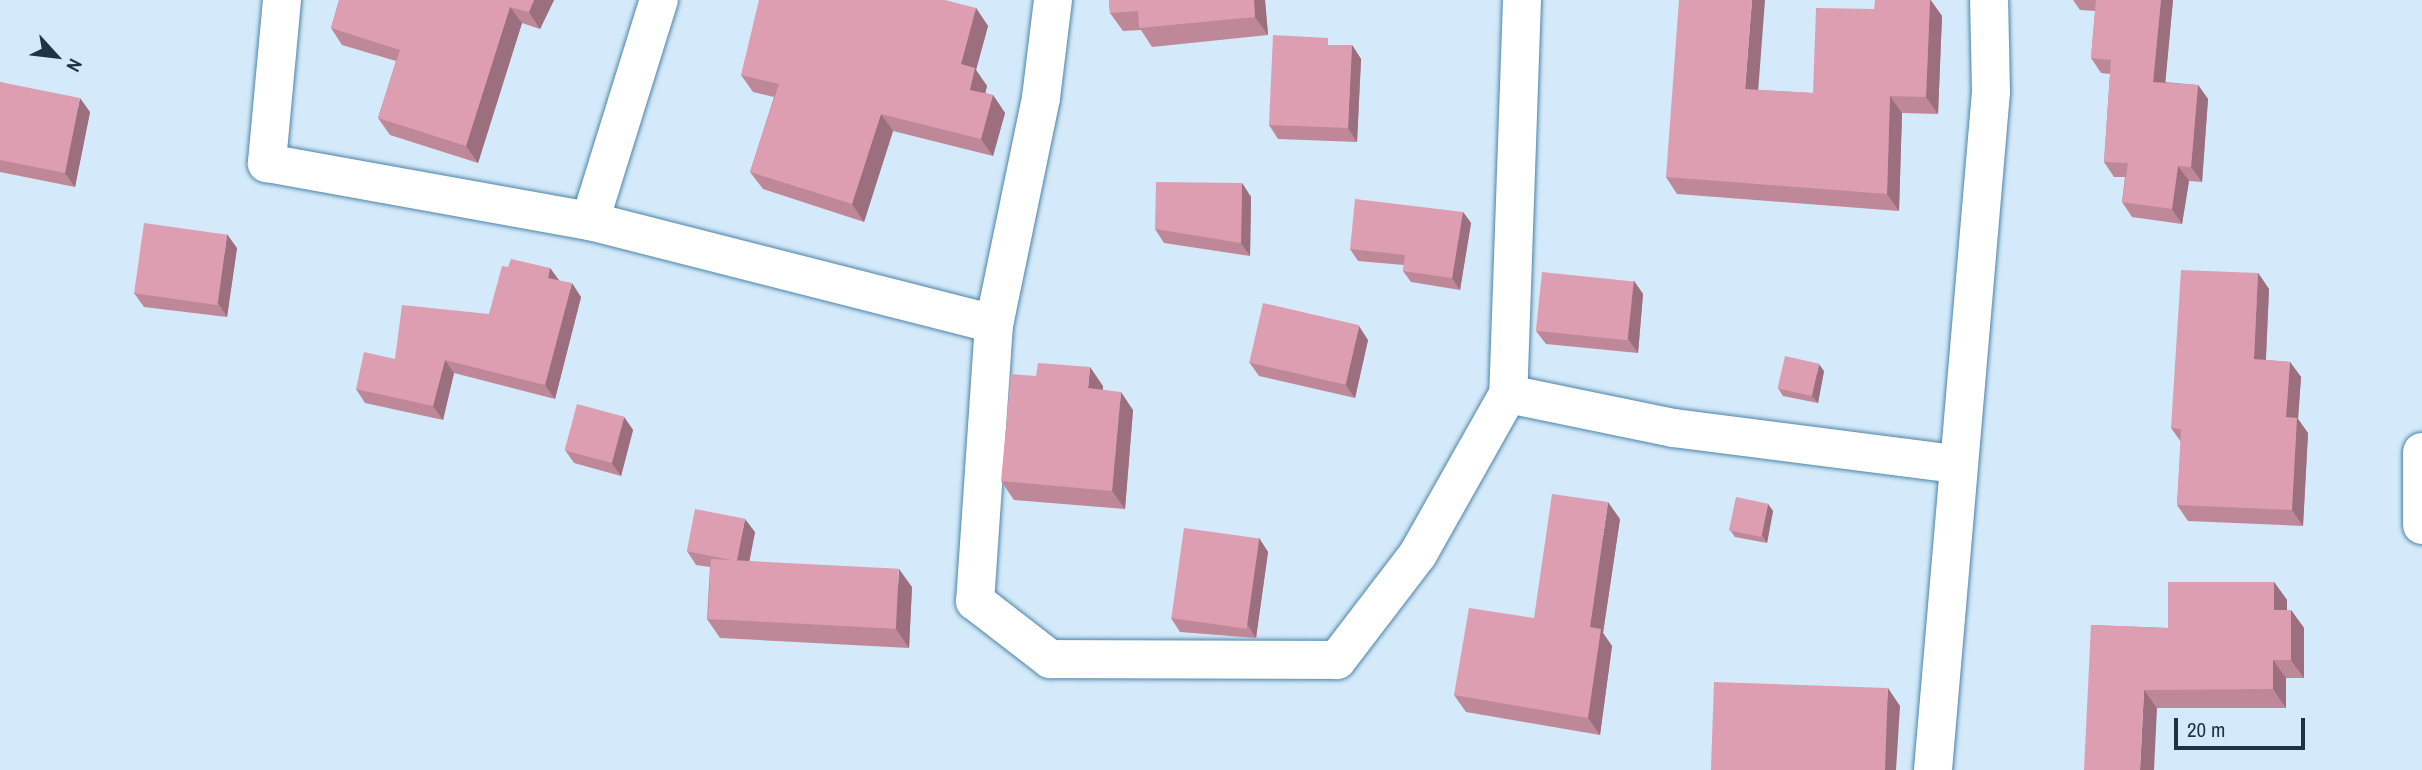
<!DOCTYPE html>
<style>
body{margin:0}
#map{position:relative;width:2422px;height:770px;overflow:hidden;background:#d4eafa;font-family:"Archivo Narrow",sans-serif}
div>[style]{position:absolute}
.roads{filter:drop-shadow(0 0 2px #4e84a8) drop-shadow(0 0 2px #4e84a8)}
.street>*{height:38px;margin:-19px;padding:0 19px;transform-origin:19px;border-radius:19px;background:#fff}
.wall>*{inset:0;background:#bf8899}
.shaded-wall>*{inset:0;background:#9b6f7d}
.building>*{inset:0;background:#de9eb2;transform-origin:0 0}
span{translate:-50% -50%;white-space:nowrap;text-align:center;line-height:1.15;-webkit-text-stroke:5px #d4eafa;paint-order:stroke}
.north{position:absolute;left:21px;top:21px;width:70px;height:70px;-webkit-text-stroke:5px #d4eafa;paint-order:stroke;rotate:117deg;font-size:19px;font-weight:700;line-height:28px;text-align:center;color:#1d3444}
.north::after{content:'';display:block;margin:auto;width:24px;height:32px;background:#1d3444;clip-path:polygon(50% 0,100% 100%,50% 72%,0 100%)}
.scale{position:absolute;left:2174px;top:718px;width:131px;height:32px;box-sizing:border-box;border:4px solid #1d3444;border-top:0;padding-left:9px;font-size:21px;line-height:24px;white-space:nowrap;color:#1d3444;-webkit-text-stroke:5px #d4eafa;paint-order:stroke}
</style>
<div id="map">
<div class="roads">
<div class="street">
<i style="left:282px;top:0;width:164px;rotate:95.3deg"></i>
<i style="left:267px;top:163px;width:328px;rotate:10.2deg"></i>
<i style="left:590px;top:221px;width:417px;rotate:14.3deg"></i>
<i style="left:1053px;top:0;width:99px;rotate:97deg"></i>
<i style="left:1041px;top:98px;width:231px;rotate:101.7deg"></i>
<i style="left:994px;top:324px;width:278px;rotate:93.9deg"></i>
<i style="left:975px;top:601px;width:95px;rotate:37.7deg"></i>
<i style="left:1050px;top:659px;width:287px;rotate:0.2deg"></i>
<i style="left:1337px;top:660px;width:133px;rotate:-52.6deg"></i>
<i style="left:1418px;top:554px;width:184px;rotate:-60.6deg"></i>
<i style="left:1522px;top:0;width:394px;rotate:92deg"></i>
<i style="left:1508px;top:394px;width:169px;rotate:11.6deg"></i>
<i style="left:1674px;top:428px;width:282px;rotate:7.3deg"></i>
<i style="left:590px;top:221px;width:232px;rotate:-72.7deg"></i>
<i style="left:2422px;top:452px;width:73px;rotate:90deg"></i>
<i style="left:1933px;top:770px;width:680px;rotate:-85.11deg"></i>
<i style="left:1991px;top:92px;width:92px;rotate:-91.2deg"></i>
</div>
</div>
<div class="wall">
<i style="clip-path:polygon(339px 0,554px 0,540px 29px,522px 23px,478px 163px,390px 135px,378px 118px,396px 61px,342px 45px,331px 28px)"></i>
<i style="clip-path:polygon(1109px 0,1265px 0,1268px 35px,1152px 47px,1141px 30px,1123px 31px,1110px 13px)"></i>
<i style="clip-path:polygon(1931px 0,1942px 16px,1938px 114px,1902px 113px,1899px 211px,1677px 194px,1666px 177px,1758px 90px,1813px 93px,1874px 9px)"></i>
<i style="clip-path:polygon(2073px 0,2173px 0,2165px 82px,2198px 85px,2208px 99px,2202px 182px,2189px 181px,2182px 224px,2132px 217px,2122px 202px,2125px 177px,2114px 177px,2104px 162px,2110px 74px,2101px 73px,2091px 58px,2095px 11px,2080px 10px)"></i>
<i style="clip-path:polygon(976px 8px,988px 26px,976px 70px,987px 86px,985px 93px,993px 95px,1005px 113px,993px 156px,893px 131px,864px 222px,763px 189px,750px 172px,774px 97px,753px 92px,741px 75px)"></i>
<i style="clip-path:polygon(1333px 45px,1352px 45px,1361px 59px,1357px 142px,1278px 139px,1269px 125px)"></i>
<i style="clip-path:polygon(0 82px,90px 112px,75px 187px,0 172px)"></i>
<i style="clip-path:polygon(1242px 183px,1251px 197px,1250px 256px,1164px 243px,1155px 229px)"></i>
<i style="clip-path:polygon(1463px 212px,1471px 223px,1460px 290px,1411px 282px,1403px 271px,1404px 265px,1358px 261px,1350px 249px)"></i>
<i style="clip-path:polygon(237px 248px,227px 317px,144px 307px,134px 293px)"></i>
<i style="clip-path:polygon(508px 267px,550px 268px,559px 280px,581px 297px,555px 399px,454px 373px,443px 420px,365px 403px,356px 389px,395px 359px,489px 314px)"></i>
<i style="clip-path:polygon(2258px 273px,2269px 289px,2266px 360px,2290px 362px,2301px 377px,2298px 419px,2308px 433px,2303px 526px,2188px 521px,2177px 505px,2181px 442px,2171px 428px)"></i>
<i style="clip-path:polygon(1634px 281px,1643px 294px,1638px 353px,1546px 344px,1536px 331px)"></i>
<i style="clip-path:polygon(1368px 340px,1355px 398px,1259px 376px,1249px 362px)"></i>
<i style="clip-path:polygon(1824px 371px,1818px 403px,1783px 396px,1778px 388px)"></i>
<i style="clip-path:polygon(1103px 386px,1103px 390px,1133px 410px,1125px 509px,1014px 500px,1001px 481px)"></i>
<i style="clip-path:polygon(624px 417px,633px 430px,621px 476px,574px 463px,565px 450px)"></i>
<i style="clip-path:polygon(1768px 504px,1773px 511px,1767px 543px,1735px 537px,1730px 530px)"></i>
<i style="clip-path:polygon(1620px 519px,1603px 633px,1612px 646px,1600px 735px,1466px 712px,1454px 695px,1534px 618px)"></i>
<i style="clip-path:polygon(755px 532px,749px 561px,912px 587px,909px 648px,720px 638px,707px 619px,710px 567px,696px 565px,687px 551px)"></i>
<i style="clip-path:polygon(1259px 538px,1268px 552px,1256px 638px,1180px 632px,1171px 618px)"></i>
<i style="clip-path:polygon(2274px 582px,2287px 600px,2287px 610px,2291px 610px,2304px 628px,2304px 678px,2286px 678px,2286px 708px,2157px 708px,2091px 625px,2168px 628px)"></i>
</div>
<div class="shaded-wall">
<i style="clip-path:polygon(534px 0,554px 0,540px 29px,529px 12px)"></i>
<i style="clip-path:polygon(1254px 0,1265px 0,1268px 35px,1255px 17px)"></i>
<i style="clip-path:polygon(1752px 0,1765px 0,1757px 106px,1745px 89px)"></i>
<i style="clip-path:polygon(1930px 0,1942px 16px,1938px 114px,1926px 97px)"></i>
<i style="clip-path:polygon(2161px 0,2173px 0,2164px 97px,2153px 82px)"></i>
<i style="clip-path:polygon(510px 7px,522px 23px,478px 163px,466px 146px)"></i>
<i style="clip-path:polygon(976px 8px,988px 26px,976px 70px,987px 86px,982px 107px,970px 90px,961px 64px)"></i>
<i style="clip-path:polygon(1352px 45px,1361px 59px,1357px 142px,1348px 128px)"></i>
<i style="clip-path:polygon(2198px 85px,2208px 99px,2202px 182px,2191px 167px)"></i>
<i style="clip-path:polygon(993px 95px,1005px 113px,993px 156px,981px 139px)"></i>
<i style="clip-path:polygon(1890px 96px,1902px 113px,1899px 211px,1887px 194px)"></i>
<i style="clip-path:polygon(80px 98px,90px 112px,75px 187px,65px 173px)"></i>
<i style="clip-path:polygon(881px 114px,893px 131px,864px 222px,852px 204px)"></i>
<i style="clip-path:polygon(2178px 166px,2189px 181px,2182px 224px,2172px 209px)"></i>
<i style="clip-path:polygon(1242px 183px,1251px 197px,1250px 256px,1241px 243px)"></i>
<i style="clip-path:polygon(1463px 212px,1471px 223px,1460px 290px,1452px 278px)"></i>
<i style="clip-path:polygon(227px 234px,237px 248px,227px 317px,218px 303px)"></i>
<i style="clip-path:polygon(550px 268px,560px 282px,548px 278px)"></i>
<i style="clip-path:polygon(2258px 273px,2269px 289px,2265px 375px,2254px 359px)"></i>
<i style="clip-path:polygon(1634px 281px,1643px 294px,1638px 353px,1628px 339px)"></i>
<i style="clip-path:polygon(572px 283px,581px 297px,555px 399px,545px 385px)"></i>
<i style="clip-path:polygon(1359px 326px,1368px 340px,1355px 398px,1345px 384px)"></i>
<i style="clip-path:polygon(445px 360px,454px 373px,443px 420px,433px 406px)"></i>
<i style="clip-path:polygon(2290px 362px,2301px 377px,2298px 419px,2308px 433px,2303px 526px,2292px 510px,2286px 417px)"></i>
<i style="clip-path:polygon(1819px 364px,1824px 371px,1818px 403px,1812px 396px)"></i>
<i style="clip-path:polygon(1090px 367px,1103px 386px,1101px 407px,1088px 388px)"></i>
<i style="clip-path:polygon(1121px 392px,1133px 410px,1125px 509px,1112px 491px)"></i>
<i style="clip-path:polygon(624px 417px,633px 430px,621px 476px,611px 462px)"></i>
<i style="clip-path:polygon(1608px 502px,1620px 519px,1603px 633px,1612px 646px,1600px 735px,1588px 718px,1590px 627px)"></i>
<i style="clip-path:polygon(1768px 504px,1773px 511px,1767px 543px,1762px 535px)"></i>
<i style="clip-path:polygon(745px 519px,755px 532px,747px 574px,737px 560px)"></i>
<i style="clip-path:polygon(1259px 538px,1268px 552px,1256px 638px,1247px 624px)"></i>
<i style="clip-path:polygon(899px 569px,912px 587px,909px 648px,896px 629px)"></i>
<i style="clip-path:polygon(2274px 582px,2287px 600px,2287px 629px,2274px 610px)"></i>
<i style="clip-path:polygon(2291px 610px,2304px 628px,2304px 678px,2291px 660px)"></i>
<i style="clip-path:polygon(2273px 660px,2286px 678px,2286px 708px,2273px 689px)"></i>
<i style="clip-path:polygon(1888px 688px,1900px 706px,1896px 770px,1882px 770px)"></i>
<i style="clip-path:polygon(2144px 690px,2157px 708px,2154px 770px,2140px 770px)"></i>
</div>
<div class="building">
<i style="clip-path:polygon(339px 0,534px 0,529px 12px,510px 7px,466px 146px,378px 118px,400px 50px,331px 28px)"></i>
<i style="clip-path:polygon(759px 0,945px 0,976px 8px,961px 64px,975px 68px,970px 90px,993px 95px,981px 139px,881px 114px,852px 204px,750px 172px,779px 84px,741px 75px)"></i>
<i style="clip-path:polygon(1109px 0,1254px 0,1255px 17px,1139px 28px,1138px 11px,1110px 13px)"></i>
<i style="clip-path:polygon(1679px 0,1752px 0,1745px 89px,1813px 93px,1816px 8px,1874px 9px,1875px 0,1930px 0,1926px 97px,1890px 96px,1887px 194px,1666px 177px)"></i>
<i style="clip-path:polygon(2096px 0,2161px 0,2153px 82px,2198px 85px,2191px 167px,2178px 166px,2172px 209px,2122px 202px,2128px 163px,2104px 162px,2111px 60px,2091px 58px)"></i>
<i style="clip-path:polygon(1273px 35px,1328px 38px,1328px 45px,1352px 45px,1348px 128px,1269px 125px)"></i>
<i style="clip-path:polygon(0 82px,80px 98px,65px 173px,0 160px)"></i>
<i style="clip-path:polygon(1156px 182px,1242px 183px,1241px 243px,1155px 229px)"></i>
<i style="clip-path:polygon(1355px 199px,1463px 212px,1452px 278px,1403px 271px,1405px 255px,1350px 249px)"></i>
<i style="left:144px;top:223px;width:84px;height:71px;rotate:8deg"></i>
<i style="clip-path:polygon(511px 259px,550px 268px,548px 278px,572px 283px,545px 385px,445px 360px,433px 406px,356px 389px,364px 352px,395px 359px,402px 305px,489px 314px,502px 266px,508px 267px)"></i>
<i style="clip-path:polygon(2181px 270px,2258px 273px,2254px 359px,2290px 362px,2286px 417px,2297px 418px,2292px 510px,2177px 505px,2181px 429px,2171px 428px)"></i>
<i style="left:1542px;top:272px;width:92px;height:59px;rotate:6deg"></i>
<i style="left:1263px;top:303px;width:99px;height:61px;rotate:13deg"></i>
<i style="left:1785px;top:356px;width:35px;height:33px;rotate:13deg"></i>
<i style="clip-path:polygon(1038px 363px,1090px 367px,1088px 388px,1121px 392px,1112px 491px,1001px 481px,1011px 374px,1036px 376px)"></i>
<i style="left:577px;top:404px;width:49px;height:48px;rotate:15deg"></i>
<i style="clip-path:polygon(1552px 494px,1608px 502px,1590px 627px,1601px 629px,1588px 718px,1454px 695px,1469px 608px,1534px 618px)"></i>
<i style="left:1736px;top:497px;width:33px;height:34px;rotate:12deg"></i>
<i style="left:695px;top:509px;width:51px;height:43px;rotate:11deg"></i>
<i style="left:1184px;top:528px;width:76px;height:91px;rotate:8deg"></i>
<i style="left:711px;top:559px;width:188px;height:60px;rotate:3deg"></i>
<i style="clip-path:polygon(2168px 582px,2274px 582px,2274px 610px,2291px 610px,2291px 660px,2273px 660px,2273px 689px,2144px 690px,2140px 770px,2084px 770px,2091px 625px,2168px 628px)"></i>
<i style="left:1714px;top:682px;width:174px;height:88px;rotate:2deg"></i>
</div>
<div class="north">N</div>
<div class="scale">20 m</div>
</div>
